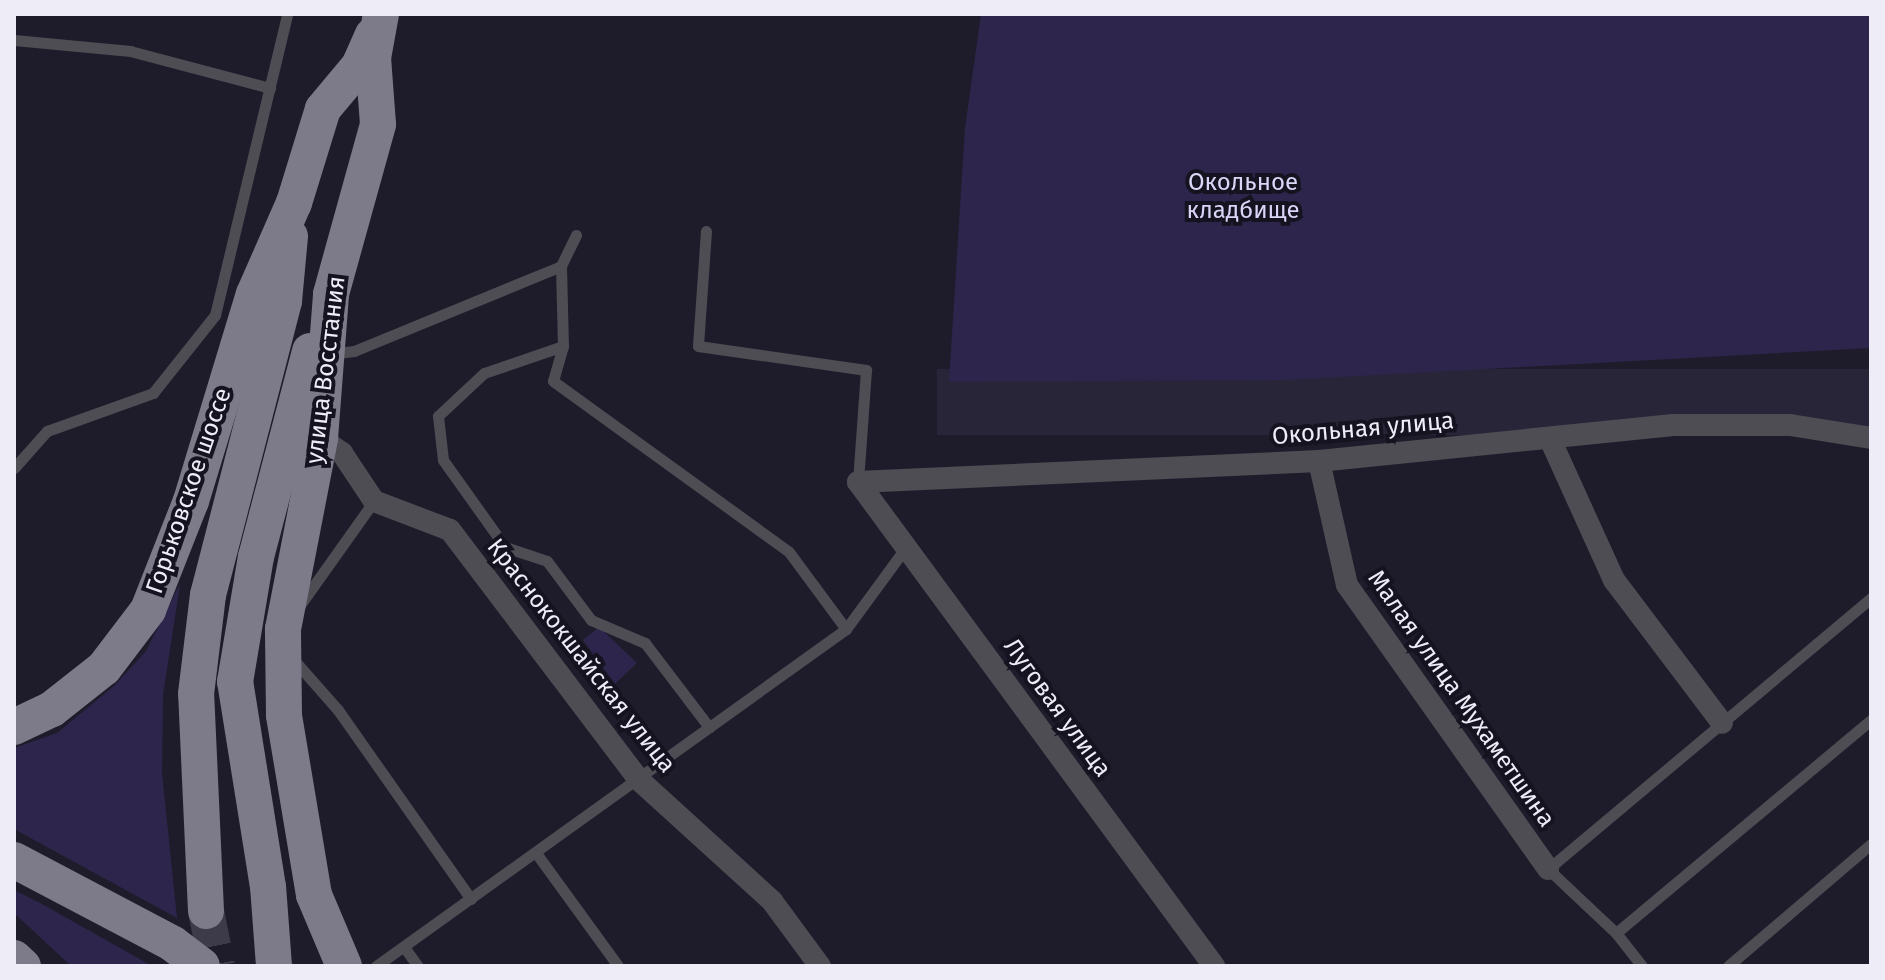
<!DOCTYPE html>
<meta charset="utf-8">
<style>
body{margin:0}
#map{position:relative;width:1885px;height:980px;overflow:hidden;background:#1e1c2a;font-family:"Fira Sans",sans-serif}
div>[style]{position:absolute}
.built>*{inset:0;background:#282539;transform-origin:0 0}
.green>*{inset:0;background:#2d254c}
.primary-tunnel>*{height:36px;margin-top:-18px;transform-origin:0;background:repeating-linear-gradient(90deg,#3d3b49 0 36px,transparent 0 54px)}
.lane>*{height:11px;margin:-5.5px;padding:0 5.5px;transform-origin:5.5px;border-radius:5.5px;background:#4e4d54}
.street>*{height:22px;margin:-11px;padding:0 11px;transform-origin:11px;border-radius:11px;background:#4e4d54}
.primary>*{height:36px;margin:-18px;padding:0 18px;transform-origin:18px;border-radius:18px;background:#7d7b8a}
span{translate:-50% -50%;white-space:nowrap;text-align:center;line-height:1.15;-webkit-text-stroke:8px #151320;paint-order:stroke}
.park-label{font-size:24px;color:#d9d5f7}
.street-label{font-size:24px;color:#eeedf7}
.frame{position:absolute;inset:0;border:16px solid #eeedf7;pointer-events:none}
</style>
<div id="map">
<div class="built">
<i style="left:1871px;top:369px;width:66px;height:934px;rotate:90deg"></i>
</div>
<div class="green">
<i style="clip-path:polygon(981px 14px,1871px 14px,1871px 348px,1285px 380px,949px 382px,965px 128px)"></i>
<i style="clip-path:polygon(180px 584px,163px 695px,162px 773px,177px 918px,14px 829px,14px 748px,57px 733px,114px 686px,146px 651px)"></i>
<i style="clip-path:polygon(599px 627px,637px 663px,615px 684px,583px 640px)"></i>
<i style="clip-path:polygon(14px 890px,42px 904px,152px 966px,71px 966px,14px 913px)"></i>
</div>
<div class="primary-tunnel">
<i style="left:206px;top:911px;width:56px;rotate:78.7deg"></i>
</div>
<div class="lane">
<i style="left:14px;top:40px;width:117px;rotate:5.4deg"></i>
<i style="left:130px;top:51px;width:145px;rotate:14.8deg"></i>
<i style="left:706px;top:231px;width:115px;rotate:94deg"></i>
<i style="left:698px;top:346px;width:170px;rotate:8.1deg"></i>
<i style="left:866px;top:370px;width:112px;rotate:94.1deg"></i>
<i style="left:576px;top:235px;width:34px;rotate:116deg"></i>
<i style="left:561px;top:266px;width:80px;rotate:88.6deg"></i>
<i style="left:563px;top:346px;width:36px;rotate:106deg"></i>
<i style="left:553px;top:381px;width:291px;rotate:35.9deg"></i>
<i style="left:789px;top:552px;width:96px;rotate:53.5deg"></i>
<i style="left:563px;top:346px;width:83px;rotate:161.1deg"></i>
<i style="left:484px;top:373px;width:63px;rotate:136.9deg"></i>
<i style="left:438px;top:416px;width:44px;rotate:83.5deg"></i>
<i style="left:443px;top:460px;width:107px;rotate:54.5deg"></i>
<i style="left:505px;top:547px;width:44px;rotate:18.4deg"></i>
<i style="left:547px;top:561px;width:74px;rotate:53.3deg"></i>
<i style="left:591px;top:620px;width:59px;rotate:23.1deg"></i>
<i style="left:645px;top:643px;width:106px;rotate:52.7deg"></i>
<i style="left:330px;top:354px;width:24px;rotate:-7deg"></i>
<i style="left:354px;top:351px;width:224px;rotate:-22.3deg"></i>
<i style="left:14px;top:468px;width:50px;rotate:-48.3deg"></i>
<i style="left:47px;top:431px;width:113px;rotate:-19.7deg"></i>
<i style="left:153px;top:393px;width:100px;rotate:-51.5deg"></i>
<i style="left:215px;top:315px;width:309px;rotate:-76.5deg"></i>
<i style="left:300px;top:605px;width:128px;rotate:-54.6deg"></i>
<i style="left:293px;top:659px;width:68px;rotate:48.6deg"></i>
<i style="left:338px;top:710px;width:231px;rotate:54.9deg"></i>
<i style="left:536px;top:853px;width:140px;rotate:54deg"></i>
<i style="left:1616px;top:933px;width:93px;rotate:-136.7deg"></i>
<i style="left:1548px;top:869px;width:422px;rotate:-40deg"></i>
<i style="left:404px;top:947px;width:24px;rotate:54deg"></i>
<i style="left:376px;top:966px;width:578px;rotate:-35.64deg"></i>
<i style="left:846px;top:629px;width:102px;rotate:-53.8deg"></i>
<i style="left:1642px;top:966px;width:42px;rotate:-128.2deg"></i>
<i style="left:1616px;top:933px;width:332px;rotate:-39.9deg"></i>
<i style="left:1728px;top:966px;width:188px;rotate:-40.5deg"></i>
</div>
<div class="street">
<i style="left:320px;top:438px;width:27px;rotate:34deg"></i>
<i style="left:342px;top:453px;width:58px;rotate:56.3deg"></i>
<i style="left:374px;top:501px;width:81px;rotate:20.9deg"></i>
<i style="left:450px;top:530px;width:312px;rotate:52.9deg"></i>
<i style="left:638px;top:779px;width:181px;rotate:42.3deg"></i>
<i style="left:772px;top:901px;width:81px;rotate:53.6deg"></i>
<i style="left:1550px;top:439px;width:155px;rotate:65.6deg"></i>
<i style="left:1614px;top:580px;width:179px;rotate:52.9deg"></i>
<i style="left:1319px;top:461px;width:127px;rotate:77.3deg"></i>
<i style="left:1347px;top:585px;width:348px;rotate:54.7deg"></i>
<i style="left:858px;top:482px;width:461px;rotate:-2.6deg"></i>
<i style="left:1319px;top:461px;width:356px;rotate:-5.8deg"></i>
<i style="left:1673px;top:425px;width:117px"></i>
<i style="left:1790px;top:425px;width:82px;rotate:9.1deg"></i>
<i style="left:858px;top:482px;width:601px;rotate:53.66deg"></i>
</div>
<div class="primary">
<i style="left:14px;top:727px;width:42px;rotate:-25.3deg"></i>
<i style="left:52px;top:709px;width:66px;rotate:-38.3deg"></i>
<i style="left:104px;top:668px;width:73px;rotate:-52.8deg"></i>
<i style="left:148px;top:610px;width:117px;rotate:-68.5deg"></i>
<i style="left:191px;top:501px;width:216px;rotate:-73.1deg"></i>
<i style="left:254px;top:294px;width:99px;rotate:-66.3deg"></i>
<i style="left:294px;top:203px;width:98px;rotate:-72.9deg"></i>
<i style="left:323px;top:109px;width:56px;rotate:-50.1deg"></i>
<i style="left:359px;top:66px;width:34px;rotate:-66deg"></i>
<i style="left:14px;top:860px;width:180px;rotate:27.8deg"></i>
<i style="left:173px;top:944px;width:36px;rotate:37deg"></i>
<i style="left:206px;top:911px;width:217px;rotate:-92.6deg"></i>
<i style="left:196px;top:694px;width:100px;rotate:-83.1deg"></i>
<i style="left:208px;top:595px;width:304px;rotate:-75.5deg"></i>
<i style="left:284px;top:301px;width:65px;rotate:-84.7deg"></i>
<i style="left:14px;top:958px;width:12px;rotate:42deg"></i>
<i style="left:274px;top:966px;width:79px;rotate:-94.3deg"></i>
<i style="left:268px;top:887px;width:208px;rotate:-99.1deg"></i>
<i style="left:235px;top:682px;width:127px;rotate:-80.5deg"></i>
<i style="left:256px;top:557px;width:213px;rotate:-75.3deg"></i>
<i style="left:344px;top:966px;width:77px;rotate:-112.9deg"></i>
<i style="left:314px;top:895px;width:182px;rotate:-99.5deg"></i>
<i style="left:284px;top:715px;width:86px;rotate:-90.7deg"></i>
<i style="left:283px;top:629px;width:195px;rotate:-79deg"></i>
<i style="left:320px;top:438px;width:144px;rotate:-85.6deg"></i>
<i style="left:331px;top:294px;width:176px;rotate:-74.5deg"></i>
<i style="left:378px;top:124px;width:66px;rotate:-94.3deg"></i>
<i style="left:373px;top:58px;width:45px;rotate:-79.7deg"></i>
</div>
<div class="park-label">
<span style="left:1243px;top:197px">Окольное<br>кладбище</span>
</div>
<div class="street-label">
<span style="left:326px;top:370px;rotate:-83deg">улица Восстания</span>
<span style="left:1363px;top:429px;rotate:-5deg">Окольная улица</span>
<span style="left:189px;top:491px;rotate:-71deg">Горьковское шоссе</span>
<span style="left:581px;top:656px;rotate:52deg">Краснококшайская улица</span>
<span style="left:1461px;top:699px;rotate:55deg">Малая улица Мухаметшина</span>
<span style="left:1057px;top:708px;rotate:54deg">Луговая улица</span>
</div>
<div class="frame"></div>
</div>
